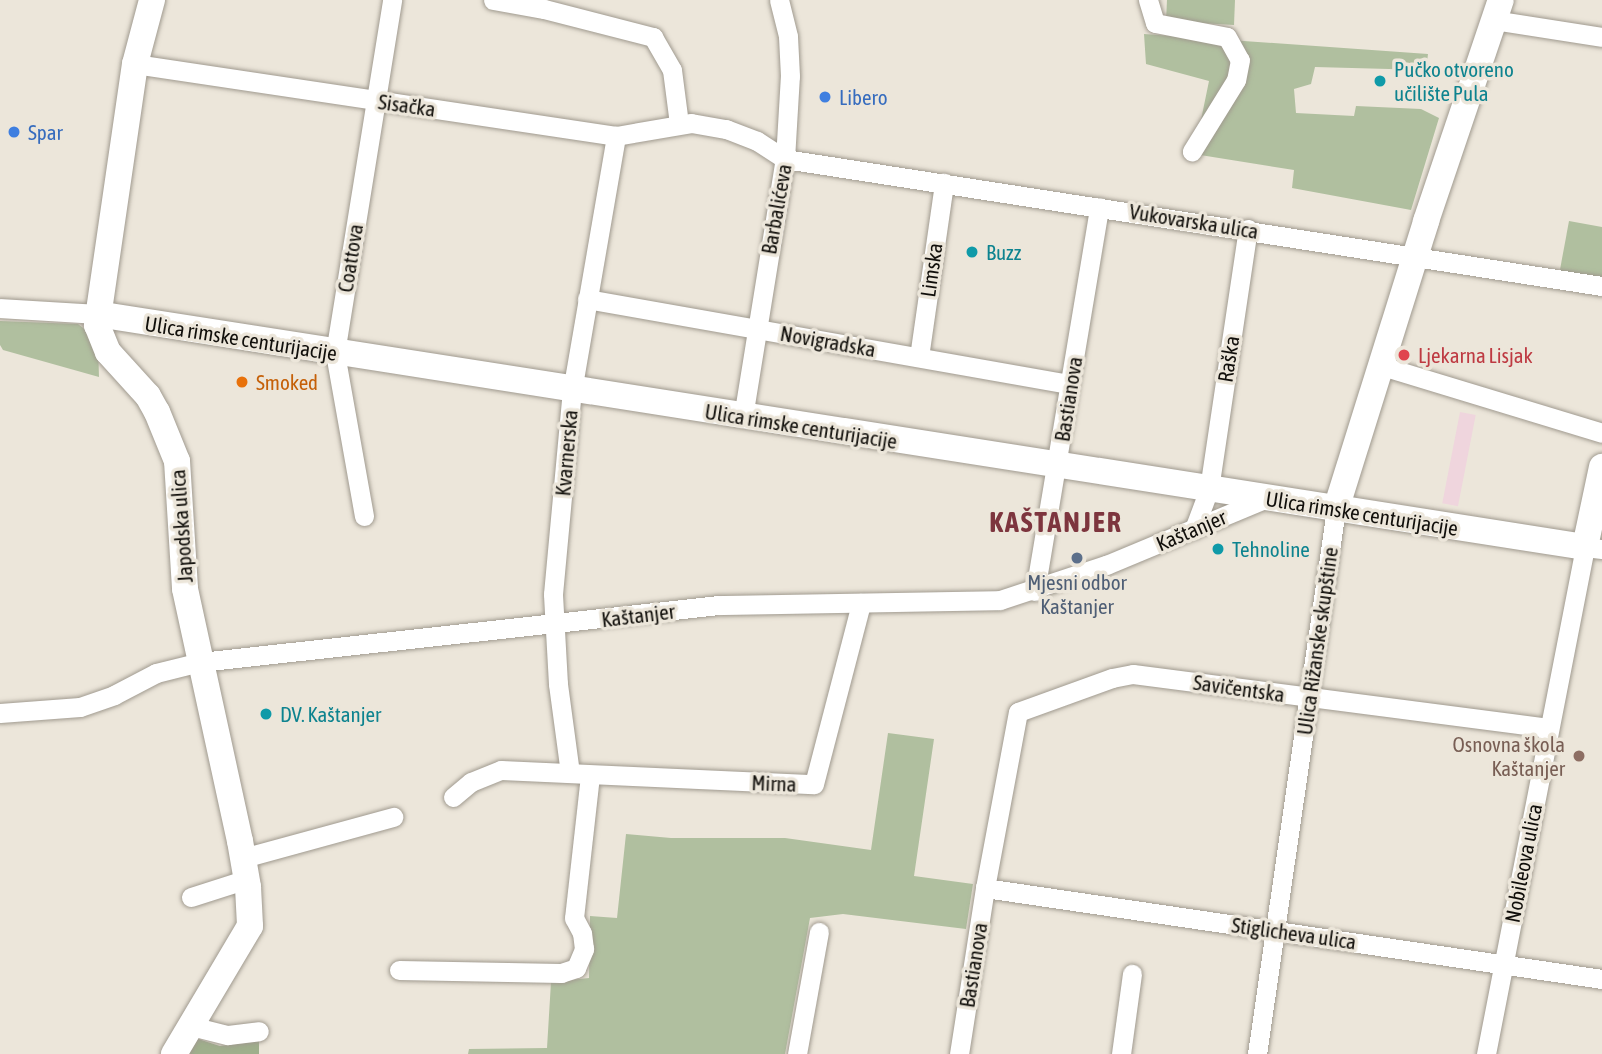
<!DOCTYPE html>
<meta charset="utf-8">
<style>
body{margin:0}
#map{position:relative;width:1602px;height:1054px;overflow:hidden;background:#ece6da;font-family:"Asap Condensed",sans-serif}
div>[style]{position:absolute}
.industrial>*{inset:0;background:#efd5dd;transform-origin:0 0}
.green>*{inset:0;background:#b0bf9f}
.forest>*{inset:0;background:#9faf8c}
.roads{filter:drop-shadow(0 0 2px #a09a8f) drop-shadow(0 0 2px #a09a8f)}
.street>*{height:19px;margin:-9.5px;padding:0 9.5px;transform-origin:9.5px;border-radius:9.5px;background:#fff}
.secondary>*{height:26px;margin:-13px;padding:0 13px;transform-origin:13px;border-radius:13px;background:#fff}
.dots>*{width:19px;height:19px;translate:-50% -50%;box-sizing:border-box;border:4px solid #ece6da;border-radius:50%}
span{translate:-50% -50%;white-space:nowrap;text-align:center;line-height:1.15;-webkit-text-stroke:7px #ece6da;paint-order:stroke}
.culture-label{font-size:21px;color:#0d838f}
.left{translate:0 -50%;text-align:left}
.shop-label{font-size:21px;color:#366cbe}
.street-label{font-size:21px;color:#110f0b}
.health-label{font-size:21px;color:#be3a42}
.food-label{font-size:21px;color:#c56008}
.service-label{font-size:21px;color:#4e5e75}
.education-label{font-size:21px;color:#785e54}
.right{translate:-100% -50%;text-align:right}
.district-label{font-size:28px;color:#7d353e;font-weight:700;letter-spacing:2px}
</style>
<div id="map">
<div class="industrial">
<i style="left:1460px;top:412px;width:16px;height:93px;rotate:11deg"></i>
</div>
<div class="green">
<i style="clip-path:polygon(1167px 0,1235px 0,1234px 25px,1166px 21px)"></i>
<i style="clip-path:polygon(1144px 34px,1428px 54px,1426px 70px,1315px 67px,1311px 84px,1294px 89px,1296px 113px,1354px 116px,1356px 106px,1421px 109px,1439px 118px,1411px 210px,1292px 188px,1294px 170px,1194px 154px,1209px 81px,1146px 64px)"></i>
<i style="clip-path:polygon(1569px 221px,1602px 227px,1602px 282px,1559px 275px)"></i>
<i style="clip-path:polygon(0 321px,78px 324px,87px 331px,98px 347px,99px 377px,3px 350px,0 345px)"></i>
<i style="clip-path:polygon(888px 733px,934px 739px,914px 876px,973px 884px,966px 929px,843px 914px,810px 918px,785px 1054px,468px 1054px,469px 1049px,547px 1048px,551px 982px,589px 978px,590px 916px,617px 918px,626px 834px,671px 838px,785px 838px,871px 850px)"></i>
</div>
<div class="forest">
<i style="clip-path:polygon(198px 1039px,220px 1046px,259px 1041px,259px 1054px,188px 1054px)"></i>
</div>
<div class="roads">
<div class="street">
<i style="left:493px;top:0;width:52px;rotate:10deg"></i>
<i style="left:544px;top:9px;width:113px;rotate:14.4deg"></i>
<i style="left:653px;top:37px;width:38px;rotate:60deg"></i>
<i style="left:672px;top:70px;width:54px;rotate:82.6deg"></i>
<i style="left:1148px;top:0;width:24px;rotate:73deg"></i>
<i style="left:1155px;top:23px;width:73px;rotate:11deg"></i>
<i style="left:1227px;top:37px;width:26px;rotate:61deg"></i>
<i style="left:1240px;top:60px;width:20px;rotate:101deg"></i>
<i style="left:1236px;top:80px;width:84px;rotate:121.8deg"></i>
<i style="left:1494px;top:20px;width:109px;rotate:8.9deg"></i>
<i style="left:135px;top:64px;width:486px;rotate:8.5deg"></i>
<i style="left:616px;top:136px;width:76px;rotate:-9.8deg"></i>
<i style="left:691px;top:123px;width:36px;rotate:10deg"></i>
<i style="left:726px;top:129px;width:33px;rotate:21deg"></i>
<i style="left:757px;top:141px;width:33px;rotate:33deg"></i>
<i style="left:785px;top:159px;width:827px;rotate:8.84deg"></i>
<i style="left:587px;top:299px;width:489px;rotate:10deg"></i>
<i style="left:0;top:308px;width:97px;rotate:3.5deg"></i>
<i style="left:919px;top:357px;width:176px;rotate:-81.8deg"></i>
<i style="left:1382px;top:366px;width:230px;rotate:16.9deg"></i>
<i style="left:743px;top:417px;width:261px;rotate:-80.8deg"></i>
<i style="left:785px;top:159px;width:83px;rotate:-86.6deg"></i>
<i style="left:790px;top:76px;width:40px;rotate:-92.9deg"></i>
<i style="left:788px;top:36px;width:37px;rotate:-104deg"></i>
<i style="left:364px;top:516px;width:166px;rotate:-100.1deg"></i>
<i style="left:335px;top:353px;width:358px;rotate:-80.8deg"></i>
<i style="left:1194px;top:529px;width:43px;rotate:-69.4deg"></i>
<i style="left:1209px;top:489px;width:263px;rotate:-81.5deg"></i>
<i style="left:1035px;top:591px;width:389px;rotate:-80.5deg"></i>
<i style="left:0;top:713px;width:80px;rotate:-4.3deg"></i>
<i style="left:80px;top:707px;width:36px;rotate:-19deg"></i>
<i style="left:114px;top:695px;width:47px;rotate:-27.6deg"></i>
<i style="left:156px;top:673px;width:45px;rotate:-14deg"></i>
<i style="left:200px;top:662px;width:522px;rotate:-6.27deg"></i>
<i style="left:719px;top:605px;width:281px;rotate:-1deg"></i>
<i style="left:1000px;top:600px;width:112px;rotate:-18.3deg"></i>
<i style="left:1106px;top:565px;width:174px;rotate:-22.6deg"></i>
<i style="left:570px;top:773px;width:90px;rotate:-97.7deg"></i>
<i style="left:558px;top:684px;width:90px;rotate:-93.2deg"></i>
<i style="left:553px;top:594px;width:204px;rotate:-84.7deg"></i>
<i style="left:572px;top:391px;width:259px;rotate:-80.2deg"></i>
<i style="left:453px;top:797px;width:23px;rotate:-40deg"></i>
<i style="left:471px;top:782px;width:32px;rotate:-22deg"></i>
<i style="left:501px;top:770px;width:313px;rotate:2.6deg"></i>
<i style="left:814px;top:784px;width:187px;rotate:-75.4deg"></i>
<i style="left:243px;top:858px;width:156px;rotate:-15.3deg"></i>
<i style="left:985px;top:888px;width:624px;rotate:8.39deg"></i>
<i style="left:191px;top:897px;width:59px;rotate:-17.8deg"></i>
<i style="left:399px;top:970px;width:162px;rotate:1.1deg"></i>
<i style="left:561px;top:973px;width:16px;rotate:-18deg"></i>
<i style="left:576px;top:968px;width:21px;rotate:-67deg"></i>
<i style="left:584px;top:949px;width:16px;rotate:-97deg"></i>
<i style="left:582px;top:933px;width:17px;rotate:-118deg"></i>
<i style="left:574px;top:918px;width:144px;rotate:-83.6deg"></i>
<i style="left:191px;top:1026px;width:38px;rotate:14deg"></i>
<i style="left:228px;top:1035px;width:31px;rotate:-7deg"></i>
<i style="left:797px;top:1054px;width:124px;rotate:-79.8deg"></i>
<i style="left:959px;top:1054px;width:168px;rotate:-81.1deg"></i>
<i style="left:985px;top:888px;width:179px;rotate:-79.4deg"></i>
<i style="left:1018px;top:712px;width:100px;rotate:-19.9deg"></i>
<i style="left:1112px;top:678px;width:21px;rotate:-11deg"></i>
<i style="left:1133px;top:674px;width:419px;rotate:7.4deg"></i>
<i style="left:1121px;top:1054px;width:81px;rotate:-82.2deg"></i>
<i style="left:1257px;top:1054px;width:551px;rotate:-81.75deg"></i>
<i style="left:1486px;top:1054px;width:517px;rotate:-78.95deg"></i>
<i style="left:1585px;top:547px;width:17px;rotate:7deg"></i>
</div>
<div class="secondary">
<i style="left:152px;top:0;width:66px;rotate:104.9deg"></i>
<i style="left:135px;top:64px;width:264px;rotate:98.3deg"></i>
<i style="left:97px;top:325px;width:29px;rotate:68deg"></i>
<i style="left:108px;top:352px;width:59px;rotate:47.7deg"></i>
<i style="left:148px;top:396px;width:18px;rotate:61deg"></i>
<i style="left:157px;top:412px;width:53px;rotate:67.8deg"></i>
<i style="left:177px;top:461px;width:128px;rotate:86.4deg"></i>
<i style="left:185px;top:589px;width:258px;rotate:77.7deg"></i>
<i style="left:240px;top:841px;width:47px;rotate:80.1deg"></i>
<i style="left:248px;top:887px;width:39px;rotate:87deg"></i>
<i style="left:250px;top:926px;width:149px;rotate:120.7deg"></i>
<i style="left:97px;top:314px;width:1506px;rotate:8.9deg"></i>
<i style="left:1585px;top:547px;width:82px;rotate:-78deg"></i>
<i style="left:1336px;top:509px;width:302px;rotate:-72.6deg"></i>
<i style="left:1426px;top:221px;width:233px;rotate:-71.3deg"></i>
</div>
</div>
<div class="dots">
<i style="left:1380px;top:81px;background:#0f9aa8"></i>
<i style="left:825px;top:97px;background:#3f7fe0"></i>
<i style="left:14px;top:132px;background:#3f7fe0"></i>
<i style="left:972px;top:252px;background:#0f9aa8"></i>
<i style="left:1404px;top:355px;background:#e0444e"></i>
<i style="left:242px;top:382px;background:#e8710a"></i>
<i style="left:1218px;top:549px;background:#0f9aa8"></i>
<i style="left:1077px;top:558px;background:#5c6f8a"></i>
<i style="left:266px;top:714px;background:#0f9aa8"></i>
<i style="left:1579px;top:756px;background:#8d6e63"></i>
</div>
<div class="culture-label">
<span class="left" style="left:1394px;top:81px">Pučko otvoreno<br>učilište Pula</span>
<span class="left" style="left:986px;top:252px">Buzz</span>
<span class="left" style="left:1232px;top:549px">Tehnoline</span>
<span class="left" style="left:280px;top:714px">DV. Kaštanjer</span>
</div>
<div class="shop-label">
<span class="left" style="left:839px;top:97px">Libero</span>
<span class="left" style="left:28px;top:132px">Spar</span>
</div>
<div class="street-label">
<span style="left:407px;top:105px;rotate:8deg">Sisačka</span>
<span style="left:776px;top:209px;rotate:-80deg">Barbalićeva</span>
<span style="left:1194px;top:221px;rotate:9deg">Vukovarska ulica</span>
<span style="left:350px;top:258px;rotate:-81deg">Coattova</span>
<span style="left:931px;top:270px;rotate:-82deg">Limska</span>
<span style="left:241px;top:338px;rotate:9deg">Ulica rimske centurijacije</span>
<span style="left:828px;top:341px;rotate:10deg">Novigradska</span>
<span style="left:1228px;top:359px;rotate:-81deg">Raška</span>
<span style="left:1068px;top:399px;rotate:-81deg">Bastianova</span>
<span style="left:801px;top:426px;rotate:9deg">Ulica rimske centurijacije</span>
<span style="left:566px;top:453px;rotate:-85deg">Kvarnerska</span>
<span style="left:1362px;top:513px;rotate:9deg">Ulica rimske centurijacije</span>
<span style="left:181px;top:526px;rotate:-94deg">Japodska ulica</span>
<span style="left:1191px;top:530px;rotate:-23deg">Kaštanjer</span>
<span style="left:638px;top:615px;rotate:-7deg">Kaštanjer</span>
<span style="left:1317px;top:641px;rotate:-82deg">Ulica Rižanske skupštine</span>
<span style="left:1239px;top:688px;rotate:8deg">Savičentska</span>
<span style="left:774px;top:783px;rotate:2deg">Mirna</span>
<span style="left:1523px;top:863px;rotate:-79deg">Nobileova ulica</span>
<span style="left:1294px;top:933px;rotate:8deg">Stiglicheva ulica</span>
<span style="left:973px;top:965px;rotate:-81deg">Bastianova</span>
</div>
<div class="health-label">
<span class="left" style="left:1418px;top:355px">Ljekarna Lisjak</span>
</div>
<div class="food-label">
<span class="left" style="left:256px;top:382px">Smoked</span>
</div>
<div class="service-label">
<span style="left:1077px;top:594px">Mjesni odbor<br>Kaštanjer</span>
</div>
<div class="education-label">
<span class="right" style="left:1565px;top:756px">Osnovna škola<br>Kaštanjer</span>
</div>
<div class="district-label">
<span style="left:1056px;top:522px">KAŠTANJER</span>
</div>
</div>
